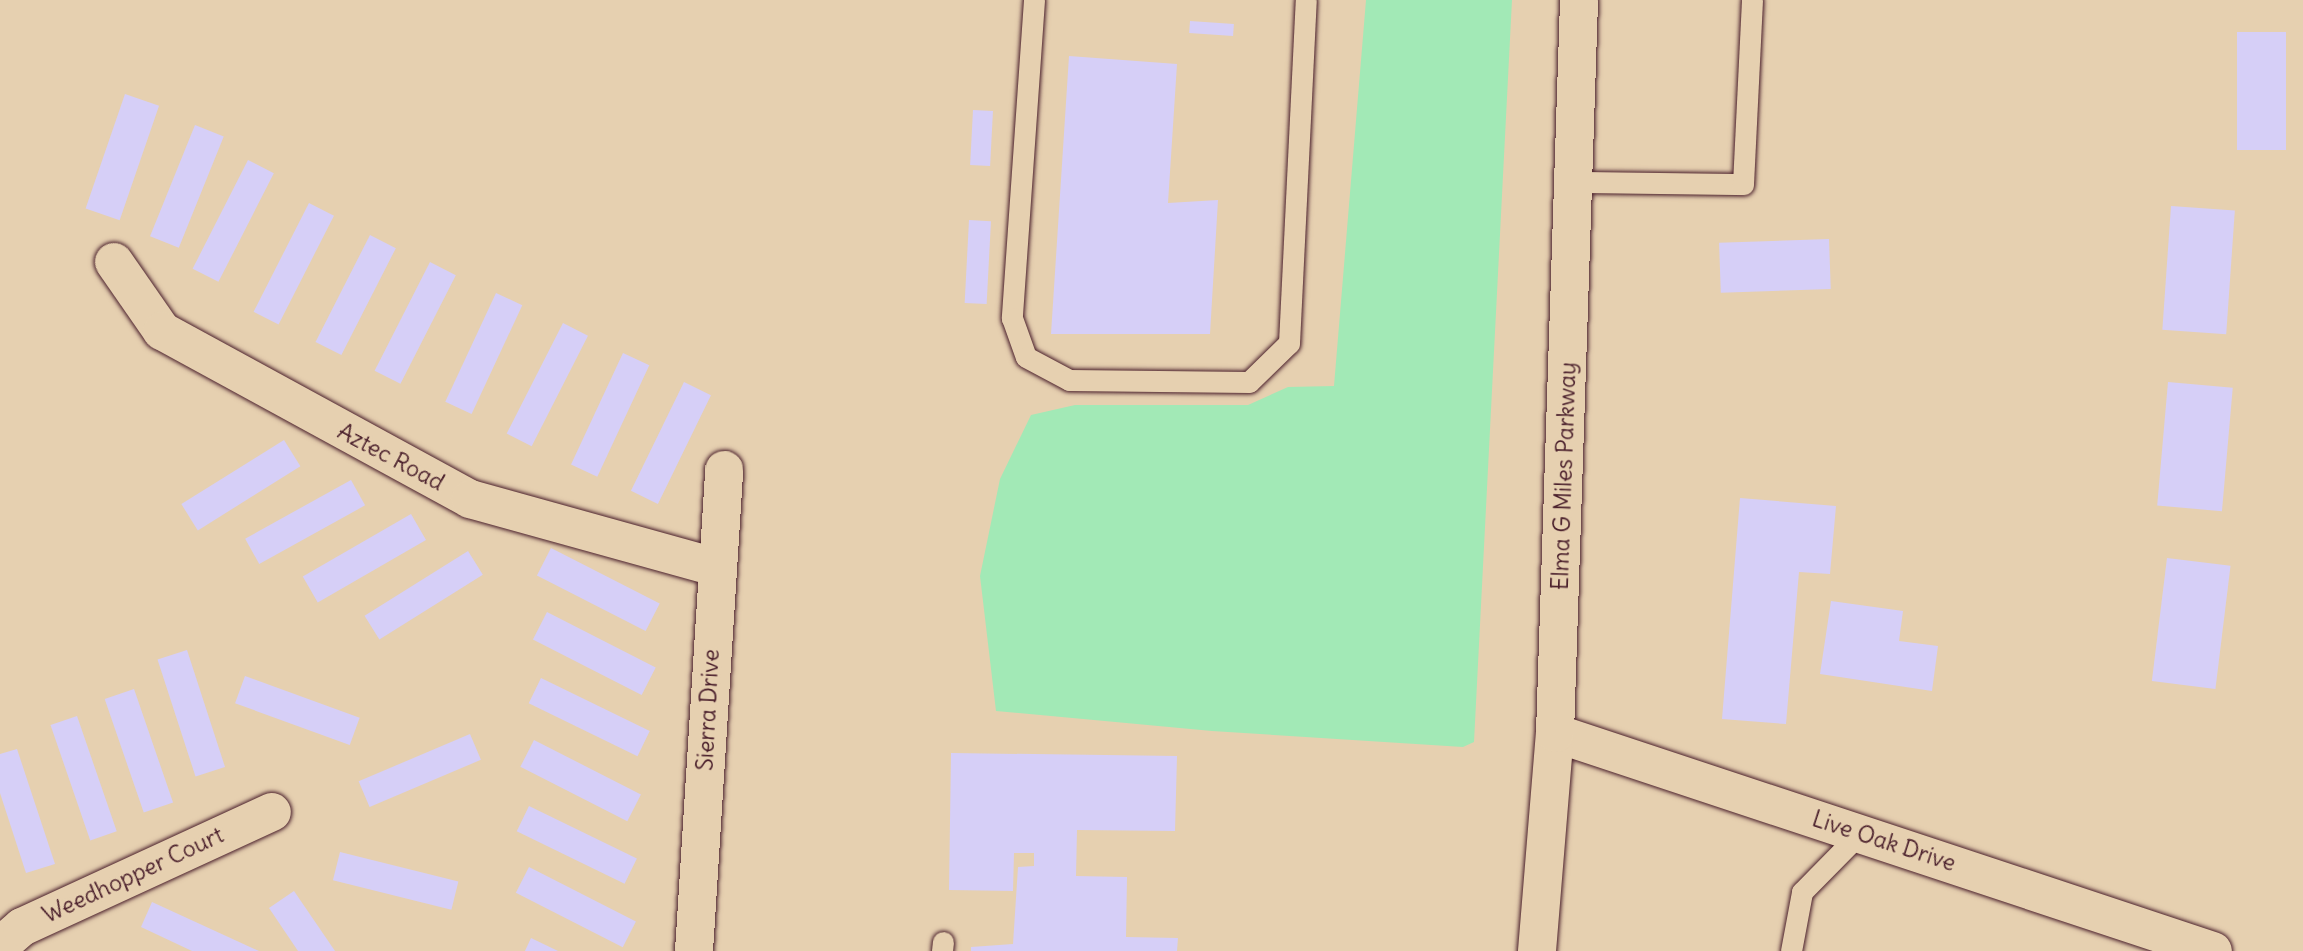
<!DOCTYPE html>
<style>
body{margin:0}
#map{position:relative;width:2303px;height:951px;overflow:hidden;background:#e6d0b0;font-family:Delius,sans-serif}
div>[style]{position:absolute}
.green>*{inset:0;background:#a2e9b6}
.building>*{inset:0;background:#d6cff7;transform-origin:0 0}
.roads{filter:drop-shadow(0 0 2px #4a1f2b) drop-shadow(0 0 2px #4a1f2b)}
.service>*{height:21px;margin:-10.5px;padding:0 10.5px;transform-origin:10.5px;border-radius:10.5px;background:#e6d0b0}
.minor>*{height:38px;margin:-19px;padding:0 19px;transform-origin:19px;border-radius:19px;background:#e6d0b0}
.tertiary>*{height:38px;margin:-19px;padding:0 19px;transform-origin:19px;border-radius:19px;background:#e6d0b0}
.primary>*{height:38px;margin:-19px;padding:0 19px;transform-origin:19px;border-radius:19px;background:#e6d0b0}
span{translate:-50% -50%;white-space:nowrap;text-align:center;line-height:1.15;-webkit-text-stroke:5px #e6d0b0;paint-order:stroke}
.street-label{font-size:23px;color:#4a1f2b}
</style>
<div id="map">
<div class="green">
<i style="clip-path:polygon(1366px 0,1512px 0,1474px 742px,1463px 747px,1212px 731px,996px 711px,980px 576px,1000px 479px,1031px 415px,1075px 405px,1248px 405px,1288px 387px,1334px 386px)"></i>
</div>
<div class="building">
<i style="left:1190px;top:21px;width:44px;height:12px;rotate:4deg"></i>
<i style="left:2237px;top:32px;width:49px;height:118px"></i>
<i style="clip-path:polygon(1069px 56px,1177px 64px,1168px 203px,1218px 200px,1210px 334px,1051px 334px)"></i>
<i style="left:125px;top:94px;width:36px;height:121px;rotate:19deg"></i>
<i style="left:973px;top:110px;width:20px;height:55px;rotate:3deg"></i>
<i style="left:195px;top:125px;width:31px;height:120px;rotate:22deg"></i>
<i style="left:248px;top:160px;width:29px;height:122px;rotate:27deg"></i>
<i style="left:309px;top:203px;width:28px;height:122px;rotate:27deg"></i>
<i style="left:2171px;top:206px;width:64px;height:124px;rotate:4deg"></i>
<i style="left:969px;top:220px;width:22px;height:83px;rotate:3deg"></i>
<i style="left:370px;top:235px;width:29px;height:120px;rotate:27deg"></i>
<i style="left:1829px;top:239px;width:50px;height:110px;rotate:88deg"></i>
<i style="left:430px;top:262px;width:29px;height:122px;rotate:27deg"></i>
<i style="left:496px;top:293px;width:29px;height:120px;rotate:25deg"></i>
<i style="left:563px;top:323px;width:28px;height:124px;rotate:27deg"></i>
<i style="left:623px;top:353px;width:29px;height:123px;rotate:25deg"></i>
<i style="left:684px;top:382px;width:30px;height:121px;rotate:26deg"></i>
<i style="left:2168px;top:382px;width:65px;height:124px;rotate:5deg"></i>
<i style="left:284px;top:440px;width:31px;height:121px;rotate:58deg"></i>
<i style="left:351px;top:480px;width:29px;height:121px;rotate:61deg"></i>
<i style="clip-path:polygon(1740px 498px,1836px 506px,1830px 574px,1799px 572px,1786px 724px,1722px 719px)"></i>
<i style="left:411px;top:514px;width:30px;height:125px;rotate:60deg"></i>
<i style="left:551px;top:548px;width:122px;height:31px;rotate:27deg"></i>
<i style="left:468px;top:551px;width:28px;height:122px;rotate:58deg"></i>
<i style="left:2167px;top:558px;width:64px;height:124px;rotate:7deg"></i>
<i style="clip-path:polygon(1831px 601px,1903px 611px,1899px 641px,1938px 646px,1932px 691px,1820px 674px)"></i>
<i style="left:547px;top:612px;width:122px;height:31px;rotate:27deg"></i>
<i style="left:187px;top:650px;width:123px;height:31px;rotate:72deg"></i>
<i style="left:245px;top:676px;width:122px;height:29px;rotate:20deg"></i>
<i style="left:541px;top:678px;width:121px;height:28px;rotate:26deg"></i>
<i style="left:134px;top:689px;width:120px;height:31px;rotate:71deg"></i>
<i style="left:77px;top:716px;width:122px;height:28px;rotate:71deg"></i>
<i style="left:470px;top:734px;width:28px;height:121px;rotate:67deg"></i>
<i style="left:534px;top:740px;width:120px;height:30px;rotate:27deg"></i>
<i style="clip-path:polygon(17px 749px,55px 864px,26px 873px,0 793px,0 754px)"></i>
<i style="clip-path:polygon(951px 753px,1177px 756px,1175px 831px,1077px 830px,1076px 876px,1127px 877px,1126px 937px,1178px 938px,1177px 951px,971px 951px,971px 947px,1013px 944px,1018px 867px,1034px 866px,1034px 853px,1014px 853px,1013px 891px,949px 890px)"></i>
<i style="left:529px;top:806px;width:120px;height:28px;rotate:26deg"></i>
<i style="left:340px;top:852px;width:122px;height:29px;rotate:14deg"></i>
<i style="left:529px;top:867px;width:120px;height:29px;rotate:27deg"></i>
<i style="clip-path:polygon(294px 891px,335px 951px,298px 951px,269px 908px)"></i>
<i style="clip-path:polygon(152px 902px,259px 951px,192px 951px,141px 927px)"></i>
<i style="clip-path:polygon(531px 938px,558px 951px,525px 951px)"></i>
</div>
<div class="roads">
<div class="service">
<i style="left:1034px;top:0;width:319px;rotate:94deg"></i>
<i style="left:1012px;top:318px;width:41px;rotate:70.3deg"></i>
<i style="left:1026px;top:357px;width:49px;rotate:28.1deg"></i>
<i style="left:1069px;top:380px;width:180px;rotate:0.6deg"></i>
<i style="left:1249px;top:382px;width:56px;rotate:-44.3deg"></i>
<i style="left:1289px;top:343px;width:343px;rotate:-87.2deg"></i>
<i style="left:1575px;top:182px;width:168px;rotate:0.7deg"></i>
<i style="left:1743px;top:184px;width:184px;rotate:-87.2deg"></i>
<i style="left:942px;top:951px;width:9px;rotate:-84deg"></i>
<i style="left:1791px;top:951px;width:60px;rotate:-79.4deg"></i>
<i style="left:1802px;top:892px;width:83px;rotate:-45.5deg"></i>
</div>
<div class="minor">
<i style="left:114px;top:262px;width:84px;rotate:55.2deg"></i>
<i style="left:162px;top:331px;width:351px;rotate:28.6deg"></i>
<i style="left:470px;top:499px;width:255px;rotate:15.5deg"></i>
<i style="left:0;top:946px;width:29px;rotate:-41deg"></i>
<i style="left:22px;top:927px;width:275px;rotate:-24.7deg"></i>
<i style="left:694px;top:951px;width:482px;rotate:-86.4deg"></i>
</div>
<div class="tertiary">
<i style="left:1555px;top:733px;width:693px;rotate:18.33deg"></i>
</div>
<div class="primary">
<i style="left:1537px;top:951px;width:219px;rotate:-85.3deg"></i>
<i style="left:1555px;top:733px;width:733px;rotate:-88.12deg"></i>
</div>
</div>
<div class="street-label">
<span style="left:391px;top:457px;rotate:28deg">Aztec Road</span>
<span style="left:1564px;top:476px;rotate:-88deg">Elma G Miles Parkway</span>
<span style="left:708px;top:710px;rotate:-87deg">Sierra Drive</span>
<span style="left:1884px;top:841px;rotate:18deg">Live Oak Drive</span>
<span style="left:133px;top:875px;rotate:-25deg">Weedhopper Court</span>
</div>
</div>
